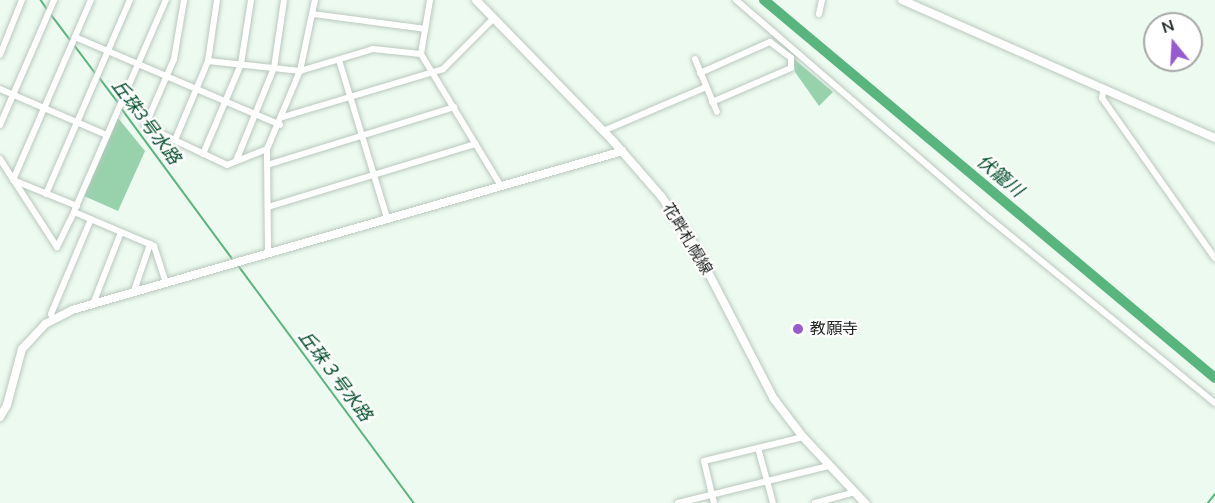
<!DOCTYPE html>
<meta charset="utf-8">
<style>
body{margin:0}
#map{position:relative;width:1215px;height:503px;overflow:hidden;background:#ecfaf0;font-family:"Nunito Sans","Noto Sans JP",sans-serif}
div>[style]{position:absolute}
.green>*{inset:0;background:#98d2ac}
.stream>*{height:1.5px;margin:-0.75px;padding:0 0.75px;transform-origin:0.75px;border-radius:0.75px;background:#58b57d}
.river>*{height:10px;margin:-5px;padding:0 5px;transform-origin:5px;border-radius:5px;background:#58b57d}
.roads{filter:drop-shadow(0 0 2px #bac8be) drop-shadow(0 0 2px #bac8be)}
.minor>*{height:6px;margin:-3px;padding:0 3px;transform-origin:3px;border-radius:3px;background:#fff}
.tertiary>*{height:8px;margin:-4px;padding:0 4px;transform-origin:4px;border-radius:4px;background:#fff}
.secondary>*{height:8px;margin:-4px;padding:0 4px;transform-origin:4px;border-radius:4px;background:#fff}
.dots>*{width:16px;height:16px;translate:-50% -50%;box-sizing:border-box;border:3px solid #fff;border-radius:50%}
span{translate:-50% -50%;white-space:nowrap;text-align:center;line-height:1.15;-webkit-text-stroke:4.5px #fff;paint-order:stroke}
.street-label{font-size:16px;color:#202622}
.poi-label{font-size:16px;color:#202622}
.left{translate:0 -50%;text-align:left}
.water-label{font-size:18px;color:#004d2a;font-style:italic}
.north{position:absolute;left:1143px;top:12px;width:60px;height:60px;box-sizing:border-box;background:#fff;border:2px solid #a6a8a7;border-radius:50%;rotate:342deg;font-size:16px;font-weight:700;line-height:24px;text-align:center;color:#202622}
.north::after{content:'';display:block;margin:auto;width:21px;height:27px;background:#975ad1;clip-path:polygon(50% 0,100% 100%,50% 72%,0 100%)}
</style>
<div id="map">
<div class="green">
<i style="clip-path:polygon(793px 58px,833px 92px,819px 106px,795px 72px)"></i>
<i style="clip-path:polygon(118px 118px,145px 151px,118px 211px,84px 196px)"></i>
</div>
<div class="stream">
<i style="left:41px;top:0;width:11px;rotate:56deg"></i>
<i style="left:50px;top:13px;width:34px;rotate:53deg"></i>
<i style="left:75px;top:46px;width:35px;rotate:53deg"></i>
<i style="left:99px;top:77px;width:31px;rotate:53deg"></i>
<i style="left:122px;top:109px;width:185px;rotate:53.6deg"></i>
<i style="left:238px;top:265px;width:296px;rotate:53.5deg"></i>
<i style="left:1208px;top:503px;width:11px;rotate:-52deg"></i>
</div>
<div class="river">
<i style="left:764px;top:0;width:588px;rotate:39.97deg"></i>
</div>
<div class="roads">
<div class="minor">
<i style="left:184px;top:0;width:60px;rotate:99.6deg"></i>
<i style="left:174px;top:59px;width:73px;rotate:113.4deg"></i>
<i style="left:145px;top:126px;width:91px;rotate:25.4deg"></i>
<i style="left:227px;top:165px;width:43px;rotate:-21.8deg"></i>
<i style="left:430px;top:0;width:55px;rotate:99.5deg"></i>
<i style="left:421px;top:54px;width:154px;rotate:58.8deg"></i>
<i style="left:736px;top:0;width:335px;rotate:40.8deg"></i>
<i style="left:990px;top:219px;width:291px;rotate:39.3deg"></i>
<i style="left:313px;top:14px;width:113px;rotate:7.6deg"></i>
<i style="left:819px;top:14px;width:14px;rotate:-78deg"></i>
<i style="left:75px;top:37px;width:223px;rotate:23.2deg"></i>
<i style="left:0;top:55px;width:59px;rotate:-68.2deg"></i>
<i style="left:695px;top:59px;width:57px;rotate:67.5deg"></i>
<i style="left:339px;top:60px;width:165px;rotate:73.1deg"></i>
<i style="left:208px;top:61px;width:93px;rotate:6.2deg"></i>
<i style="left:300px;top:71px;width:76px;rotate:-16.8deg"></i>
<i style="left:373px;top:49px;width:48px;rotate:5.9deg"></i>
<i style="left:700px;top:73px;width:77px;rotate:-23.9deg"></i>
<i style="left:770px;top:42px;width:26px;rotate:37deg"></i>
<i style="left:791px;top:58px;width:10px;rotate:90deg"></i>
<i style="left:791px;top:68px;width:86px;rotate:156.7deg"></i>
<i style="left:0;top:89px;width:116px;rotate:23.3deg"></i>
<i style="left:1104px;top:89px;width:9px;rotate:103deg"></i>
<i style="left:1102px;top:98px;width:196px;rotate:54.8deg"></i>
<i style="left:283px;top:117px;width:167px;rotate:-16.7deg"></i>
<i style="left:443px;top:69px;width:72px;rotate:-45deg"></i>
<i style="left:0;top:125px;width:136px;rotate:-66.6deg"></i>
<i style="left:603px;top:131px;width:112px;rotate:-23.1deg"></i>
<i style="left:175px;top:140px;width:86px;rotate:-67.3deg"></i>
<i style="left:208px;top:61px;width:62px;rotate:-81.6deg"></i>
<i style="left:203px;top:154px;width:98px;rotate:-67.1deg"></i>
<i style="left:241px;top:64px;width:65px;rotate:-81.1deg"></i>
<i style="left:0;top:159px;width:105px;rotate:57.1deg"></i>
<i style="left:57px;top:247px;width:39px;rotate:-64deg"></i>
<i style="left:74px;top:212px;width:87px;rotate:23deg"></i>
<i style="left:154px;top:246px;width:38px;rotate:72deg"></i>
<i style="left:236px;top:161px;width:100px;rotate:-67.8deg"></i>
<i style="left:274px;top:68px;width:69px;rotate:-81.6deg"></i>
<i style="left:267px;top:165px;width:196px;rotate:-17.2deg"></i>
<i style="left:46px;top:194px;width:211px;rotate:-66.6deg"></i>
<i style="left:77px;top:206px;width:69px;rotate:-157.9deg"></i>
<i style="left:13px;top:180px;width:196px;rotate:-66.6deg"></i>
<i style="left:268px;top:207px;width:217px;rotate:-16.9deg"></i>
<i style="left:75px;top:209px;width:228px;rotate:-66.5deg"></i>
<i style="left:268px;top:251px;width:102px;rotate:-90.6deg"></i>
<i style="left:267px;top:149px;width:85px;rotate:-67.1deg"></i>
<i style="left:300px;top:71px;width:73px;rotate:-78.1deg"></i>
<i style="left:134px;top:291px;width:50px;rotate:-71.2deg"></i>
<i style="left:93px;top:304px;width:77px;rotate:-68.7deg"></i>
<i style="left:53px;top:319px;width:5px;rotate:-112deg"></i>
<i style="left:51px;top:314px;width:103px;rotate:-67.2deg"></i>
<i style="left:758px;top:448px;width:57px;rotate:74.7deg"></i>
<i style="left:678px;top:503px;width:155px;rotate:-13.8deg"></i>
<i style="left:714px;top:503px;width:43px;rotate:-103.4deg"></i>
<i style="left:704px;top:461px;width:102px;rotate:-13.6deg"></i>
<i style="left:815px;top:503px;width:41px;rotate:-15.4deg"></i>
</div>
<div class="tertiary">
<i style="left:902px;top:0;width:342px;rotate:23.8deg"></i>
<i style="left:0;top:417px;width:14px;rotate:-60deg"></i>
<i style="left:7px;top:405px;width:58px;rotate:-75deg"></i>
<i style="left:22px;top:349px;width:34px;rotate:-47deg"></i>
<i style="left:45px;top:324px;width:30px;rotate:-27deg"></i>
<i style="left:72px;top:310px;width:573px;rotate:-16.1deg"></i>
</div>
<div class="secondary">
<i style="left:476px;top:0;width:197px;rotate:45.8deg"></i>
<i style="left:613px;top:141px;width:73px;rotate:48.9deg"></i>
<i style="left:661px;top:196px;width:57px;rotate:55.8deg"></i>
<i style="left:693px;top:243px;width:176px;rotate:62.6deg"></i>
<i style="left:774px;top:399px;width:48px;rotate:52.7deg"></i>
<i style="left:803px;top:437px;width:91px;rotate:46.8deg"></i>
</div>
</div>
<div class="dots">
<i style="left:798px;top:329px;background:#975ad1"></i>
</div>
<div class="street-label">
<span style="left:687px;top:239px;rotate:59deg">花畔札幌線</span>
</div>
<div class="poi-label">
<span class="left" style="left:810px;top:329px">教願寺</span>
</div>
<div class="water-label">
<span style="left:146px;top:122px;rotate:53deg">丘珠3号水路</span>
<span style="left:1000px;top:176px;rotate:40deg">伏籠川</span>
<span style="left:335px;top:376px;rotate:53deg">丘珠３号水路</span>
</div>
<div class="north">N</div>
</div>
